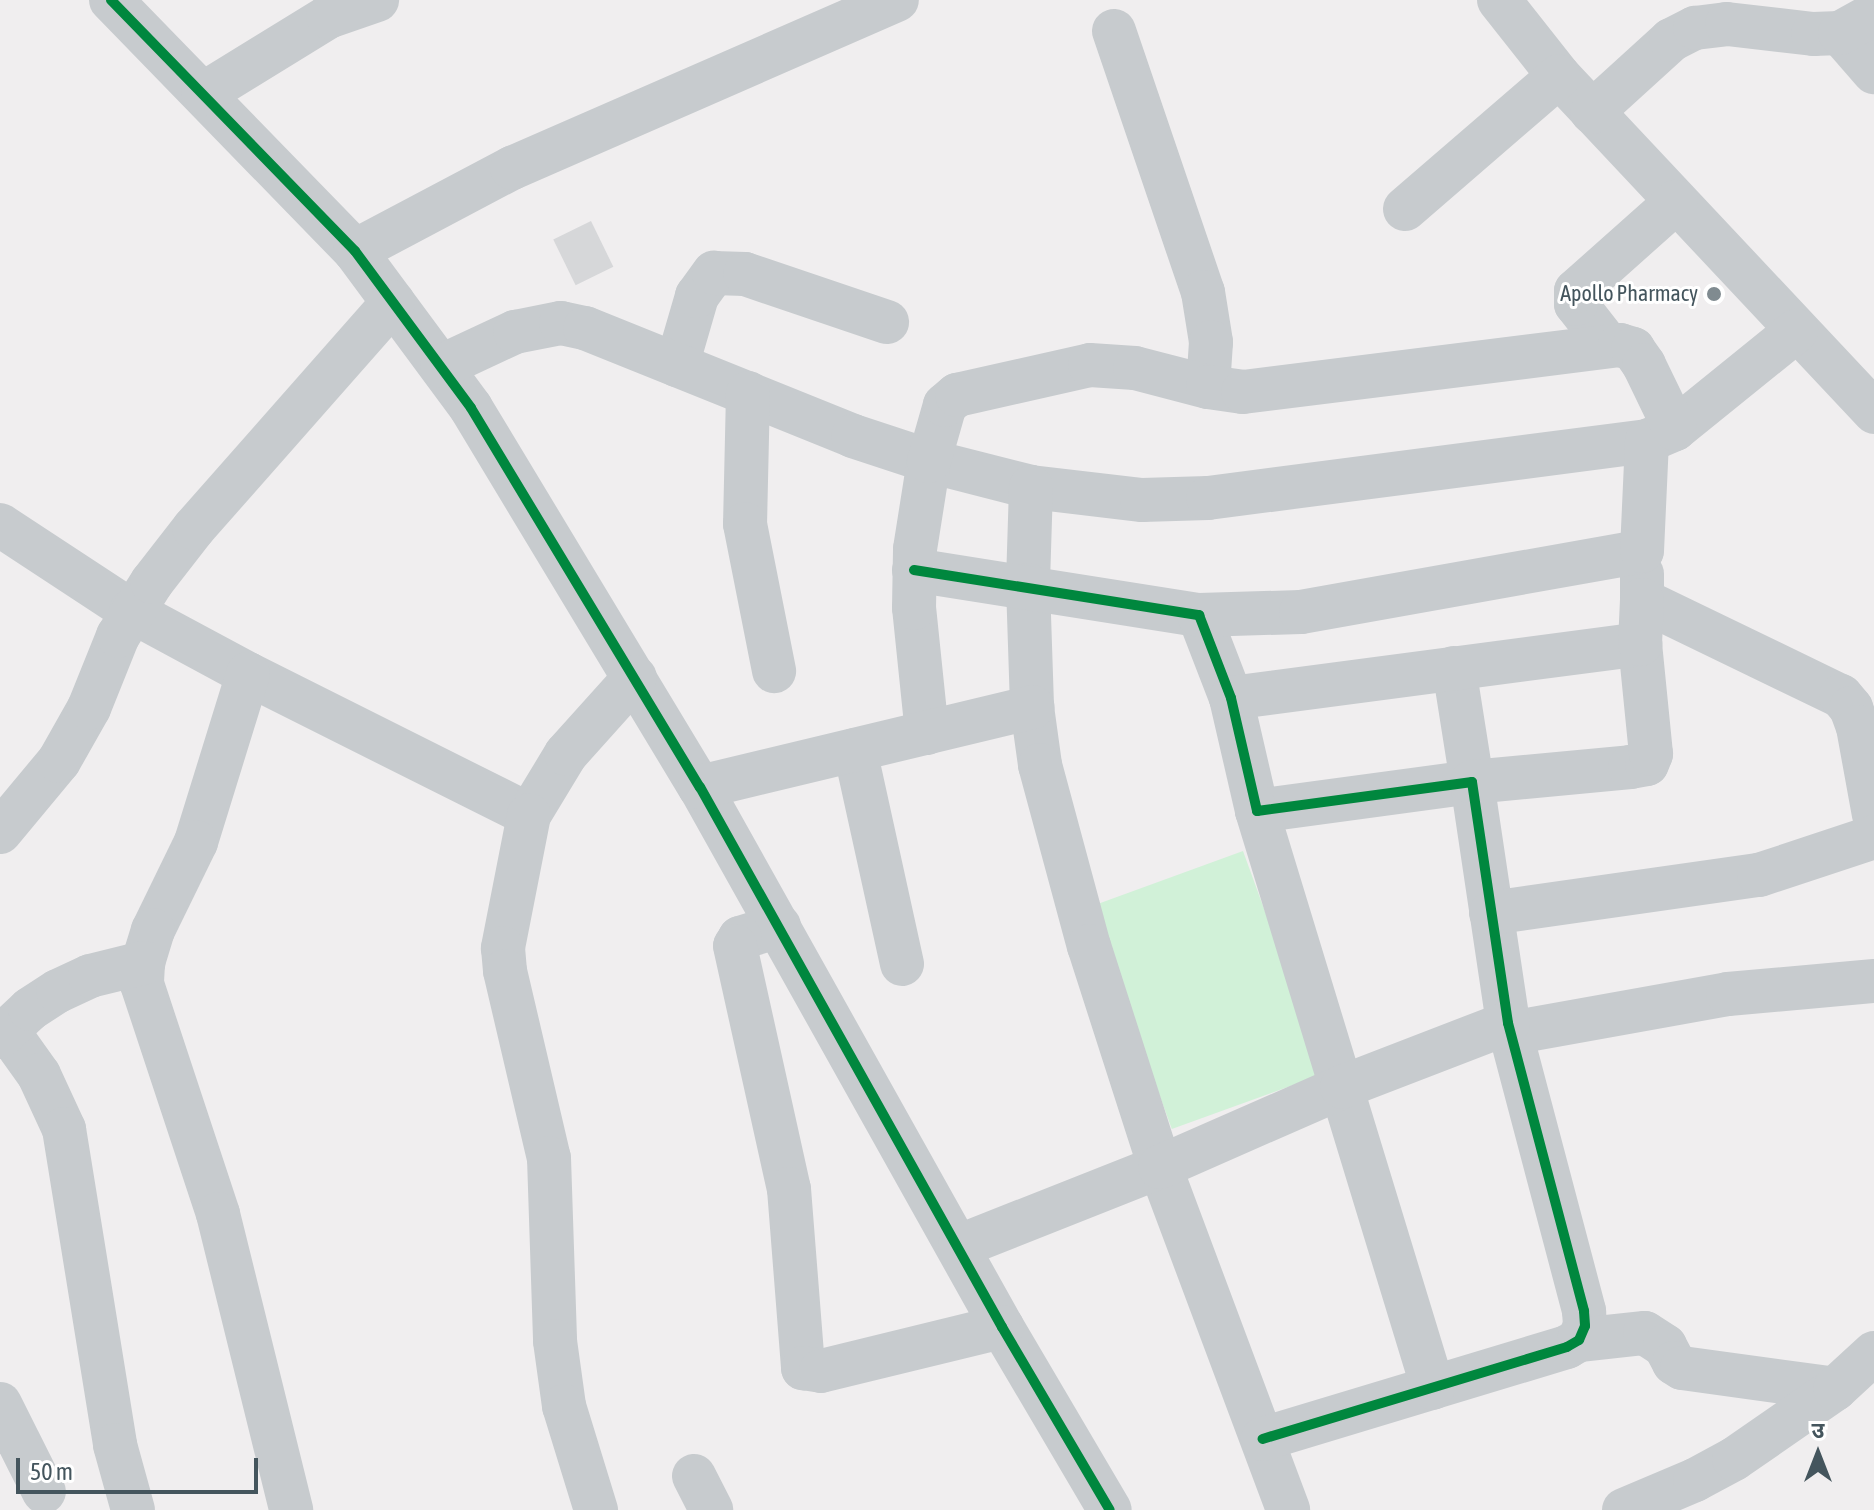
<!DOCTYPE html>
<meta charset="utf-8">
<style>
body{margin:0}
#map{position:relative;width:1874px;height:1510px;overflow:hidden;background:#f0eeef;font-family:"Asap Condensed","Noto Sans Devanagari",sans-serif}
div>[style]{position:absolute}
.green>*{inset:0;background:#d1f1d8;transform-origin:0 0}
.building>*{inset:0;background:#d6d7d9;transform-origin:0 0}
.minor>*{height:44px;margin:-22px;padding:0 22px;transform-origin:22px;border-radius:22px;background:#c7cbce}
.cycleway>*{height:10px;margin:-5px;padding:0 5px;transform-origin:5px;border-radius:5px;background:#00873e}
.dots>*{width:22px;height:22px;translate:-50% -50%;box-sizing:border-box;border:4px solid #fff;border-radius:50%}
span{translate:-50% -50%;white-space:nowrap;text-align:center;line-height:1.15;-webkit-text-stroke:6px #fff;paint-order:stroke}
.poi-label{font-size:22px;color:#44555d}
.right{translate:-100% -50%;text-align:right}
.north{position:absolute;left:1778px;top:1414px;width:80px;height:80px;-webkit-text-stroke:6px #fff;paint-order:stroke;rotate:0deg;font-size:22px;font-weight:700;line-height:32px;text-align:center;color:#44555d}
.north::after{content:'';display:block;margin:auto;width:28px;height:36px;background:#44555d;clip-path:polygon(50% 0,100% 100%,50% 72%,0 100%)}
.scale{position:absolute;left:16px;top:1458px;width:242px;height:36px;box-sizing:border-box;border:4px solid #44555d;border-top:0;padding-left:10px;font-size:24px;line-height:28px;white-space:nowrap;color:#44555d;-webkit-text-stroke:6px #fff;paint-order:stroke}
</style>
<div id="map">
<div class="green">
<i style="left:1243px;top:851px;width:237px;height:162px;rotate:70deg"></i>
</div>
<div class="building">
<i style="left:591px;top:221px;width:51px;height:42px;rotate:64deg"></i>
</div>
<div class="minor">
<i style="left:111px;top:0;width:350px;rotate:45.8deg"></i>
<i style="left:355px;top:251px;width:195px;rotate:53.5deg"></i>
<i style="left:471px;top:408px;width:443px;rotate:58.9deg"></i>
<i style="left:700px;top:787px;width:619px;rotate:60.78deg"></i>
<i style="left:1002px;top:1327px;width:212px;rotate:59.5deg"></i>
<i style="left:1499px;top:0;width:97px;rotate:51.7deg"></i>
<i style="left:1559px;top:76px;width:461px;rotate:46.8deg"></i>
<i style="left:1114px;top:31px;width:276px;rotate:71.2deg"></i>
<i style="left:1203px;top:292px;width:51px;rotate:80.9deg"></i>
<i style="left:1211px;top:342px;width:45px;rotate:93.8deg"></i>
<i style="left:1840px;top:33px;width:52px;rotate:48.9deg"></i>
<i style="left:203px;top:94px;width:147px;rotate:-31.6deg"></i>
<i style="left:328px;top:17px;width:52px;rotate:-19.1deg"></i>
<i style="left:1592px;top:112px;width:107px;rotate:-42.3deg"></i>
<i style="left:1671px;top:40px;width:27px;rotate:-27deg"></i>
<i style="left:1695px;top:28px;width:32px;rotate:-7deg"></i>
<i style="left:1727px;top:24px;width:87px;rotate:6.6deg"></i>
<i style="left:1813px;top:34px;width:27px;rotate:-2deg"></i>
<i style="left:1840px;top:33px;width:39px;rotate:-29deg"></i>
<i style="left:1405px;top:209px;width:203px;rotate:-40.8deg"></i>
<i style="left:355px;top:251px;width:178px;rotate:-27.9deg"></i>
<i style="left:512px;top:168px;width:420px;rotate:-23.6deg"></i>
<i style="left:1608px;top:345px;width:52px;rotate:-128deg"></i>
<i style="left:1576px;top:304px;width:13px;rotate:-90deg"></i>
<i style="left:1576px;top:291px;width:134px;rotate:-41.7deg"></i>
<i style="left:677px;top:365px;width:72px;rotate:-73.8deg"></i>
<i style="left:697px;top:296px;width:29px;rotate:-54deg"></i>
<i style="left:714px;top:273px;width:31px;rotate:2deg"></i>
<i style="left:745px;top:274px;width:150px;rotate:18.7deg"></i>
<i style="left:442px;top:366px;width:81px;rotate:-25deg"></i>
<i style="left:515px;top:332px;width:47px;rotate:-11.1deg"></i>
<i style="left:561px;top:323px;width:25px;rotate:12deg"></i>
<i style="left:585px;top:328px;width:289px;rotate:21.9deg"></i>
<i style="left:853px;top:436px;width:80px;rotate:18.2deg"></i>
<i style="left:929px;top:461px;width:105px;rotate:14.3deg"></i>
<i style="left:1031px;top:487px;width:112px;rotate:6.7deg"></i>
<i style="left:1142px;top:500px;width:66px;rotate:-1.7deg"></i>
<i style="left:1208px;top:498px;width:443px;rotate:-7.4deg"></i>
<i style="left:1647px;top:441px;width:30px;rotate:-23deg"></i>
<i style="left:1675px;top:429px;width:156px;rotate:-39deg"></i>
<i style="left:748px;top:393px;width:131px;rotate:91.3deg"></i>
<i style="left:745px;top:524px;width:150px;rotate:78.8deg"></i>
<i style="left:1031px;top:487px;width:98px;rotate:91.8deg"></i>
<i style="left:1028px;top:585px;width:122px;rotate:88.1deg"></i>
<i style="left:1032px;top:707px;width:59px;rotate:82.1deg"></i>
<i style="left:1040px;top:765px;width:188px;rotate:74.9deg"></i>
<i style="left:1089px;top:946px;width:232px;rotate:72.2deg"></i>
<i style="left:1160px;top:1167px;width:366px;rotate:69.5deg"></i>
<i style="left:0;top:525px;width:157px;rotate:33.3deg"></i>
<i style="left:131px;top:611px;width:133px;rotate:28.3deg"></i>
<i style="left:248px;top:674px;width:314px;rotate:26.6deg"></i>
<i style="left:529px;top:815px;width:71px;rotate:-58.8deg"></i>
<i style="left:566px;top:754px;width:103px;rotate:-48.1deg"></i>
<i style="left:914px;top:570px;width:289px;rotate:9deg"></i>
<i style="left:1199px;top:615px;width:89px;rotate:68.9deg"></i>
<i style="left:1231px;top:698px;width:116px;rotate:77deg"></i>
<i style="left:1257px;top:811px;width:217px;rotate:-7.7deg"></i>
<i style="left:1472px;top:782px;width:244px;rotate:81.5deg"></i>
<i style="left:1508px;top:1023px;width:298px;rotate:75.2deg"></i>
<i style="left:1584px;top:1311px;width:15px;rotate:86deg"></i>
<i style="left:1585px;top:1326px;width:15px;rotate:113deg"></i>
<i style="left:1579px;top:1340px;width:14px;rotate:150deg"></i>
<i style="left:1567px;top:1347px;width:318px;rotate:163.2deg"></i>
<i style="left:1642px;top:574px;width:26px;rotate:90deg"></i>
<i style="left:1642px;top:600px;width:221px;rotate:25.8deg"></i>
<i style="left:1841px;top:696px;width:16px;rotate:50deg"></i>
<i style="left:1851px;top:708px;width:20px;rotate:70deg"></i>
<i style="left:1858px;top:727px;width:89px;rotate:79.7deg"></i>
<i style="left:1199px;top:615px;width:102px;rotate:-1.7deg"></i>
<i style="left:1301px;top:612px;width:346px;rotate:-10.1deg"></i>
<i style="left:1642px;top:551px;width:110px;rotate:-87.4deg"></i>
<i style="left:1454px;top:668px;width:115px;rotate:81deg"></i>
<i style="left:1472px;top:782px;width:159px;rotate:-5.4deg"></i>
<i style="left:1630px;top:767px;width:17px;rotate:-10deg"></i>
<i style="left:1647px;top:764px;width:11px;rotate:-68deg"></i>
<i style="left:1651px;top:754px;width:111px;rotate:-95.7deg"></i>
<i style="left:248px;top:674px;width:176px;rotate:107.2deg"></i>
<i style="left:196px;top:842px;width:98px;rotate:116deg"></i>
<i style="left:153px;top:930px;width:34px;rotate:107deg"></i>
<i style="left:143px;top:963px;width:21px;rotate:93deg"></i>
<i style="left:142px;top:984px;width:242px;rotate:71.7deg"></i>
<i style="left:218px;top:1214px;width:305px;rotate:76.1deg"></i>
<i style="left:1231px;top:698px;width:413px;rotate:-7.5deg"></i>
<i style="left:1640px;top:644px;width:44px;rotate:-87.4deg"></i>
<i style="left:927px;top:733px;width:126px;rotate:-95.9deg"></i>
<i style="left:914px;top:608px;width:59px;rotate:-89deg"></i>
<i style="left:915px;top:549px;width:89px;rotate:-81deg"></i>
<i style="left:929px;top:461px;width:58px;rotate:-74.1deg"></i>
<i style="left:945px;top:405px;width:16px;rotate:-40deg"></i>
<i style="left:957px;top:395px;width:136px;rotate:-12.7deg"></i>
<i style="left:1090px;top:365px;width:45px;rotate:3.8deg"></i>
<i style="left:1135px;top:368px;width:75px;rotate:14.6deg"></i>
<i style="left:1208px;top:387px;width:35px;rotate:8deg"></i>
<i style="left:1243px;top:392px;width:380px;rotate:-7.1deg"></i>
<i style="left:1620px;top:345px;width:14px;rotate:17deg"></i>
<i style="left:1633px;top:349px;width:19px;rotate:55deg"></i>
<i style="left:1644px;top:365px;width:71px;rotate:64.2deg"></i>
<i style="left:855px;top:750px;width:219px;rotate:77.6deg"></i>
<i style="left:700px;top:787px;width:342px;rotate:-13.5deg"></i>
<i style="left:1257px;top:811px;width:603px;rotate:73.04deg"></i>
<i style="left:529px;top:815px;width:136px;rotate:101.1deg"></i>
<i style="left:503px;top:948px;width:23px;rotate:85deg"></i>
<i style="left:505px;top:971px;width:192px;rotate:76.8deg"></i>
<i style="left:549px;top:1158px;width:183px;rotate:88.1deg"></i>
<i style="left:555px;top:1341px;width:66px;rotate:82.1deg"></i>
<i style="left:564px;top:1406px;width:109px;rotate:72.9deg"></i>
<i style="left:0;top:832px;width:92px;rotate:-50.3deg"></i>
<i style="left:59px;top:761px;width:61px;rotate:-60.5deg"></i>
<i style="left:89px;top:708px;width:78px;rotate:-68.1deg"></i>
<i style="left:118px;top:636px;width:64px;rotate:-57.8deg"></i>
<i style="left:152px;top:582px;width:68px;rotate:-52.1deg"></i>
<i style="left:194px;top:528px;width:301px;rotate:-48.6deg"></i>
<i style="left:1491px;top:913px;width:271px;rotate:-8.1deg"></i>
<i style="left:1759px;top:875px;width:121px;rotate:-18.3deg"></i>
<i style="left:779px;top:926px;width:41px;rotate:162.9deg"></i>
<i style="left:740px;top:938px;width:9px;rotate:122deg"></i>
<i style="left:735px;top:946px;width:249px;rotate:77.5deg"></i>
<i style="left:789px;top:1189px;width:180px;rotate:85.5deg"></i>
<i style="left:803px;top:1368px;width:18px;rotate:9deg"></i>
<i style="left:821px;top:1371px;width:186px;rotate:-13.7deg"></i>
<i style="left:7px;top:1030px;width:55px;rotate:54.6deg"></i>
<i style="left:39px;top:1075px;width:60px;rotate:65.2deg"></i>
<i style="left:64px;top:1129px;width:320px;rotate:80.8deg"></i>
<i style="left:115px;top:1445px;width:67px;rotate:74.5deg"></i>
<i style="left:1511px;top:1033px;width:220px;rotate:-10.2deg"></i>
<i style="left:1728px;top:994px;width:147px;rotate:-5.1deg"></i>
<i style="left:0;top:1037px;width:41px;rotate:-43deg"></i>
<i style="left:30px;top:1009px;width:33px;rotate:-33deg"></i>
<i style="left:58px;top:991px;width:35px;rotate:-25deg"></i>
<i style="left:90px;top:976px;width:55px;rotate:-13.8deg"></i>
<i style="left:960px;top:1246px;width:215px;rotate:-21.6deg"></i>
<i style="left:1160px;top:1167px;width:199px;rotate:-23.7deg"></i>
<i style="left:1342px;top:1087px;width:178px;rotate:-21.1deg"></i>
<i style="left:1579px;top:1340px;width:66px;rotate:-6.1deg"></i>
<i style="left:1645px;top:1333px;width:24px;rotate:33deg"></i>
<i style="left:1665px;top:1346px;width:19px;rotate:62deg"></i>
<i style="left:1674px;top:1363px;width:9px;rotate:32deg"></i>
<i style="left:1682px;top:1368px;width:154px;rotate:7.8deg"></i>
<i style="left:0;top:1404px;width:98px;rotate:63.4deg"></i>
<i style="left:694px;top:1476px;width:38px;rotate:63deg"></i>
<i style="left:1624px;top:1510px;width:77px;rotate:-22.9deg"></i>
<i style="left:1695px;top:1480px;width:44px;rotate:-28.3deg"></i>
<i style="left:1734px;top:1459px;width:123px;rotate:-34.7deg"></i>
<i style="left:1835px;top:1389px;width:53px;rotate:-42.7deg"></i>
</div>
<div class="cycleway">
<i style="left:111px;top:0;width:350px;rotate:45.8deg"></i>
<i style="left:355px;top:251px;width:195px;rotate:53.5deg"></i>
<i style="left:471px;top:408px;width:443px;rotate:58.9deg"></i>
<i style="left:700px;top:787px;width:619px;rotate:60.78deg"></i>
<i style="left:1002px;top:1327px;width:212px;rotate:59.5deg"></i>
<i style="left:914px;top:570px;width:289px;rotate:9deg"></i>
<i style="left:1199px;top:615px;width:89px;rotate:68.9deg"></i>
<i style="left:1231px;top:698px;width:116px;rotate:77deg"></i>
<i style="left:1257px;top:811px;width:217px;rotate:-7.7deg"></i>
<i style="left:1472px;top:782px;width:244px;rotate:81.5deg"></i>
<i style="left:1508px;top:1023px;width:298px;rotate:75.2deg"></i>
<i style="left:1584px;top:1311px;width:15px;rotate:86deg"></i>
<i style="left:1585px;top:1326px;width:15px;rotate:113deg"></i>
<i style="left:1579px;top:1340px;width:14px;rotate:150deg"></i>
<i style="left:1567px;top:1347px;width:318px;rotate:163.2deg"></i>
</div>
<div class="dots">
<i style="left:1714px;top:294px;background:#808b90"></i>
</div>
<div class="poi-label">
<span class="right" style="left:1698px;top:294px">Apollo Pharmacy</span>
</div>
<div class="north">उ</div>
<div class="scale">50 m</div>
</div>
